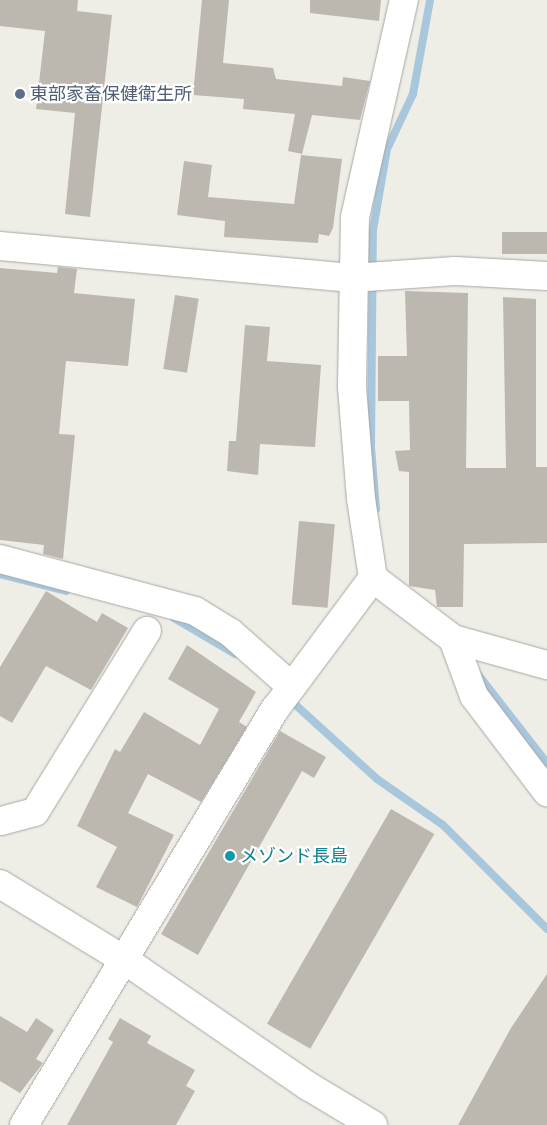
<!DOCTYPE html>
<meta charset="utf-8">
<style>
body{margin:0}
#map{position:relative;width:547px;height:1125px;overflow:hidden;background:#efeee6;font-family:"Asap Condensed","Noto Sans JP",sans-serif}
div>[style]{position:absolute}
.stream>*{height:8px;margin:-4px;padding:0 4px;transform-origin:4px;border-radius:4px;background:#a8c7dc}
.building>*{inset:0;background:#bcb7af;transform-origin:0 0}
.roads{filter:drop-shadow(0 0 1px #a6a6a6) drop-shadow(0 0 1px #a6a6a6)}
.minor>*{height:28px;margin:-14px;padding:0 14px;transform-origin:14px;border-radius:14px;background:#fff}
.dots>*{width:14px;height:14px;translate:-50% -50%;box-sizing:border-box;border:2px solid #fff;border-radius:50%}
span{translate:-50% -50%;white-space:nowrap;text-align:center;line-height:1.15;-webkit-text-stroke:4.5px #fff;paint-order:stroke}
.service-label{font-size:18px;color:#4e5e75}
.left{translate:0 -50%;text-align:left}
.culture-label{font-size:18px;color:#0d838f}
</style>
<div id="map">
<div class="stream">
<i style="left:376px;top:509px;width:62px;rotate:-94.6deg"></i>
<i style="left:371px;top:447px;width:217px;rotate:-89.5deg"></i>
<i style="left:373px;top:230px;width:82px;rotate:-80.2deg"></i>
<i style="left:387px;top:149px;width:61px;rotate:-64.7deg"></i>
<i style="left:413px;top:94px;width:96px;rotate:-79.7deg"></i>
<i style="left:0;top:574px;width:68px;rotate:14.4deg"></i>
<i style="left:174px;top:618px;width:71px;rotate:30.5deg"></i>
<i style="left:476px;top:672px;width:115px;rotate:52deg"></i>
<i style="left:288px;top:698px;width:120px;rotate:42.3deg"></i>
<i style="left:377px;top:779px;width:80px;rotate:34.9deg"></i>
<i style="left:443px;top:825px;width:147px;rotate:45deg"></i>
</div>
<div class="building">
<i style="clip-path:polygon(0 0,78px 0,77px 11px,112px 15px,90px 217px,65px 214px,75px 113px,36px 109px,45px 31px,0 26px)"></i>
<i style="clip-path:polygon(202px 0,229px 0,223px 63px,273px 68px,276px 79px,342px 86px,343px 77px,370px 81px,360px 120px,312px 115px,302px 154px,288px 151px,295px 114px,243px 109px,244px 99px,193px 95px)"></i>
<i style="clip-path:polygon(310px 0,381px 0,379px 21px,310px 13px)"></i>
<i style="clip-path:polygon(301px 155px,342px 159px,333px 228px,329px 236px,319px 234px,318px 243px,224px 237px,225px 221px,177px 215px,184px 161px,212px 165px,208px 197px,294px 204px)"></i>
<i style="left:502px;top:232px;width:45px;height:22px"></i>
<i style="clip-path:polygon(58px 267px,77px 269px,74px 293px,135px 299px,128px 366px,66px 361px,59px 434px,75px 435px,63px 559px,43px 554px,44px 545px,0 540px,0 268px,57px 273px)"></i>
<i style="clip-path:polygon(405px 291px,468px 293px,466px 468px,506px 468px,503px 297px,536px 299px,536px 467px,547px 467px,547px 543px,464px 544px,463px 607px,437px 607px,435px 590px,409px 586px,409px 472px,399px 471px,395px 451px,410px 450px,409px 401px,378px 401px,378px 356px,407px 356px)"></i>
<i style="left:175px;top:295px;width:24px;height:75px;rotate:9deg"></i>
<i style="clip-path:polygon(245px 325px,270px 327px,267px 361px,321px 365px,315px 447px,260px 444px,258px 475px,227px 471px,229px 441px,236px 441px)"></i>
<i style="left:299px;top:521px;width:36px;height:84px;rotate:5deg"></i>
<i style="clip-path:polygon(46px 591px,97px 622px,102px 613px,128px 628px,91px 690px,46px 666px,12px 723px,0 716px,0 667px)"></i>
<i style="clip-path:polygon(187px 645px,256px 692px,239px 722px,247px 727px,201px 802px,148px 774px,128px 813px,174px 835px,137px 907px,96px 887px,117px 847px,77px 826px,115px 749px,120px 752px,144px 712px,200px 745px,219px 709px,168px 679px)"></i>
<i style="clip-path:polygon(280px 731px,326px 757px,314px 778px,302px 771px,198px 955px,161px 934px)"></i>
<i style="left:391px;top:809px;width:50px;height:248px;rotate:30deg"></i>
<i style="clip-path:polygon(547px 974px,547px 1125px,458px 1125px,511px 1028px)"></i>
<i style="clip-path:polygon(0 1016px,27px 1032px,36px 1018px,54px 1030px,36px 1059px,43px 1063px,20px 1093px,0 1081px)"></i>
<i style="clip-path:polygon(120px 1018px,151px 1036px,147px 1043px,195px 1070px,186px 1086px,195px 1091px,176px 1125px,67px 1125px,113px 1042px,108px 1039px)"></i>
</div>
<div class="roads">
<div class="minor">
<i style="left:0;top:246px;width:353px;rotate:5.2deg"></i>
<i style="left:352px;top:278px;width:103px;rotate:-3.9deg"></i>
<i style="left:455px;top:271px;width:92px;rotate:3.1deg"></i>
<i style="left:0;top:559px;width:202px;rotate:14.9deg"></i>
<i style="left:195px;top:611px;width:42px;rotate:31.4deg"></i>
<i style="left:231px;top:633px;width:81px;rotate:41.5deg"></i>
<i style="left:373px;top:578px;width:101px;rotate:37.3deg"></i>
<i style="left:453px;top:639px;width:98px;rotate:15.5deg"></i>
<i style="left:453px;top:639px;width:61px;rotate:69.8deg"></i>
<i style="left:474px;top:696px;width:121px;rotate:52.8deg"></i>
<i style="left:1px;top:821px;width:35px;rotate:-15deg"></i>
<i style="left:35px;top:812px;width:213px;rotate:-58.3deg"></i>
<i style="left:0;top:884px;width:148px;rotate:31.4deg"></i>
<i style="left:126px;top:961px;width:221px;rotate:34.5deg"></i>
<i style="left:308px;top:1086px;width:76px;rotate:31deg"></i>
<i style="left:24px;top:1125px;width:487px;rotate:-58.9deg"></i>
<i style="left:276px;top:708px;width:162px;rotate:-53.3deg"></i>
<i style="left:373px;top:578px;width:80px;rotate:-98.6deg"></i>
<i style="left:361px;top:499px;width:113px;rotate:-94.6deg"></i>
<i style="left:352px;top:386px;width:169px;rotate:-89deg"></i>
<i style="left:355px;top:217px;width:222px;rotate:-77.3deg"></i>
</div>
</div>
<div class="dots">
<i style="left:20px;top:94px;background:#5c6f8a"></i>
<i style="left:230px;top:856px;background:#0f9aa8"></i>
</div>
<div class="service-label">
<span class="left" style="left:30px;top:94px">東部家畜保健衛生所</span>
</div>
<div class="culture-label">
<span class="left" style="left:240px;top:856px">メゾンド長島</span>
</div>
</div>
